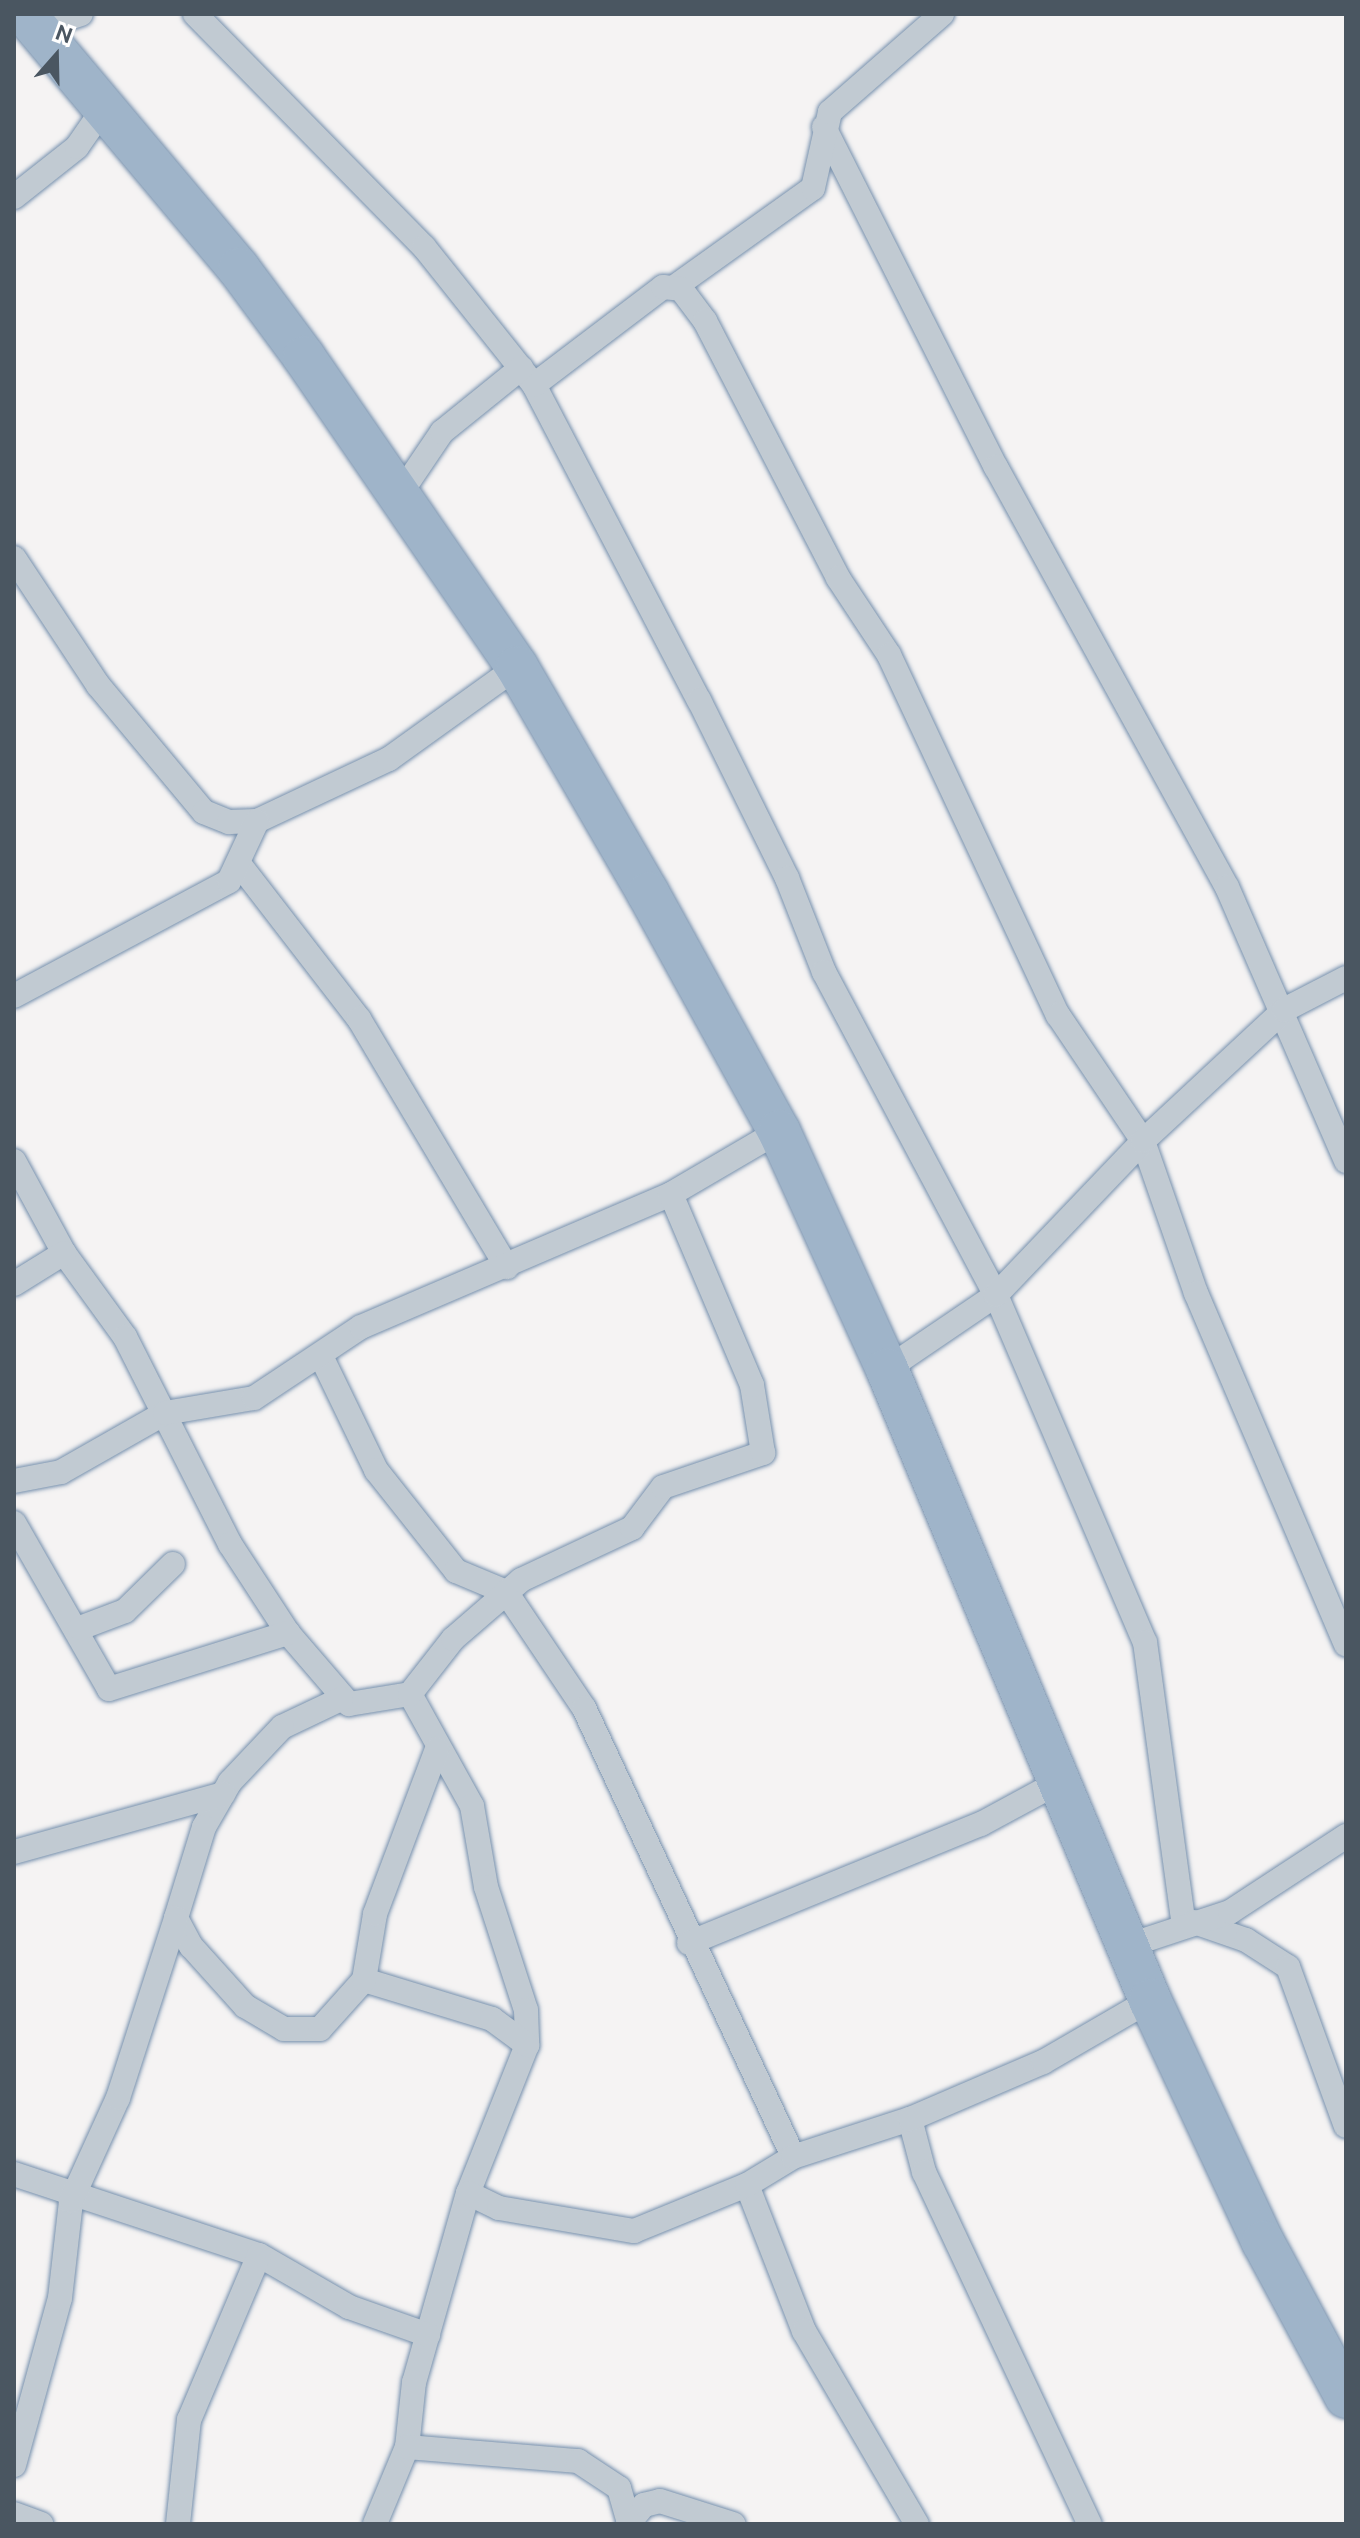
<!DOCTYPE html>
<style>
body{margin:0}
#map{position:relative;width:1360px;height:2538px;overflow:hidden;background:#f5f3f3;font-family:Ubuntu,sans-serif}
div>[style]{position:absolute}
.roads{filter:drop-shadow(0 0 2px #7690ad) drop-shadow(0 0 2px #7690ad)}
.minor>*{height:24px;margin:-12px;padding:0 12px;transform-origin:12px;border-radius:12px;background:#c1cad2}
.trunk>*{height:42px;margin:-21px;padding:0 21px;transform-origin:21px;border-radius:21px;background:#9fb4c9}
span{translate:-50% -50%;white-space:nowrap;text-align:center;line-height:1.15;-webkit-text-stroke:8px #fff;paint-order:stroke}
.frame{position:absolute;inset:0;border:16px solid #4a5661;pointer-events:none}
.north{position:absolute;left:16px;top:16px;width:80px;height:80px;-webkit-text-stroke:6px #fff;paint-order:stroke;rotate:20deg;font-size:22px;font-weight:700;line-height:32px;text-align:center;color:#4a5661}
.north::after{content:'';display:block;margin:auto;width:28px;height:36px;background:#4a5661;clip-path:polygon(50% 0,100% 100%,50% 72%,0 100%)}
</style>
<div id="map">
<div class="roads">
<div class="minor">
<i style="left:195px;top:14px;width:327px;rotate:45.5deg"></i>
<i style="left:424px;top:247px;width:176px;rotate:51.4deg"></i>
<i style="left:534px;top:385px;width:356px;rotate:62.4deg"></i>
<i style="left:699px;top:700px;width:199px;rotate:63.7deg"></i>
<i style="left:787px;top:878px;width:101px;rotate:68.5deg"></i>
<i style="left:824px;top:972px;width:366px;rotate:62deg"></i>
<i style="left:996px;top:1295px;width:378px;rotate:66.8deg"></i>
<i style="left:1145px;top:1642px;width:286px;rotate:82.2deg"></i>
<i style="left:38px;top:28px;width:45px;rotate:-18deg"></i>
<i style="left:824px;top:127px;width:381px;rotate:63.2deg"></i>
<i style="left:996px;top:467px;width:479px;rotate:61.2deg"></i>
<i style="left:1227px;top:887px;width:299px;rotate:66.5deg"></i>
<i style="left:14px;top:197px;width:80px;rotate:-38.4deg"></i>
<i style="left:77px;top:147px;width:47px;rotate:-55.3deg"></i>
<i style="left:676px;top:286px;width:168px;rotate:-35.6deg"></i>
<i style="left:813px;top:188px;width:78px;rotate:-77.4deg"></i>
<i style="left:830px;top:112px;width:149px;rotate:-41.2deg"></i>
<i style="left:534px;top:385px;width:162px;rotate:-37.2deg"></i>
<i style="left:663px;top:287px;width:18px;rotate:6deg"></i>
<i style="left:681px;top:289px;width:40px;rotate:53deg"></i>
<i style="left:705px;top:321px;width:289px;rotate:62.6deg"></i>
<i style="left:838px;top:578px;width:92px;rotate:56.5deg"></i>
<i style="left:889px;top:655px;width:398px;rotate:64.9deg"></i>
<i style="left:1058px;top:1015px;width:152px;rotate:56deg"></i>
<i style="left:1143px;top:1141px;width:161px;rotate:70.8deg"></i>
<i style="left:1196px;top:1293px;width:382px;rotate:66.9deg"></i>
<i style="left:400px;top:494px;width:75px;rotate:-55.9deg"></i>
<i style="left:442px;top:432px;width:102px;rotate:-39deg"></i>
<i style="left:14px;top:558px;width:152px;rotate:56.5deg"></i>
<i style="left:98px;top:685px;width:165px;rotate:50.2deg"></i>
<i style="left:204px;top:812px;width:27px;rotate:22deg"></i>
<i style="left:229px;top:822px;width:28px;rotate:-2deg"></i>
<i style="left:257px;top:821px;width:146px;rotate:-25.2deg"></i>
<i style="left:389px;top:759px;width:158px;rotate:-35.7deg"></i>
<i style="left:240px;top:865px;width:195px;rotate:52.3deg"></i>
<i style="left:359px;top:1019px;width:289px;rotate:59.2deg"></i>
<i style="left:14px;top:996px;width:244px;rotate:-28.1deg"></i>
<i style="left:229px;top:881px;width:66px;rotate:-65deg"></i>
<i style="left:14px;top:1161px;width:105px;rotate:61.5deg"></i>
<i style="left:64px;top:1253px;width:104px;rotate:54deg"></i>
<i style="left:125px;top:1337px;width:232px;rotate:63.1deg"></i>
<i style="left:230px;top:1544px;width:106px;rotate:56.9deg"></i>
<i style="left:288px;top:1633px;width:94px;rotate:49.3deg"></i>
<i style="left:349px;top:1704px;width:62px;rotate:-9.3deg"></i>
<i style="left:410px;top:1694px;width:128px;rotate:61deg"></i>
<i style="left:472px;top:1806px;width:82px;rotate:80.2deg"></i>
<i style="left:486px;top:1887px;width:129px;rotate:72deg"></i>
<i style="left:526px;top:2010px;width:35px;rotate:88deg"></i>
<i style="left:527px;top:2045px;width:159px;rotate:111.7deg"></i>
<i style="left:468px;top:2193px;width:197px;rotate:105.9deg"></i>
<i style="left:414px;top:2382px;width:65px;rotate:96.1deg"></i>
<i style="left:407px;top:2447px;width:83px;rotate:112.6deg"></i>
<i style="left:14px;top:1284px;width:59px;rotate:-31.8deg"></i>
<i style="left:321px;top:1356px;width:127px;rotate:64.2deg"></i>
<i style="left:376px;top:1470px;width:129px;rotate:51.6deg"></i>
<i style="left:456px;top:1571px;width:54px;rotate:22.8deg"></i>
<i style="left:506px;top:1592px;width:140px;rotate:56.1deg"></i>
<i style="left:584px;top:1708px;width:495px;rotate:65deg"></i>
<i style="left:887px;top:1369px;width:132px;rotate:-34.2deg"></i>
<i style="left:996px;top:1295px;width:213px;rotate:-46.3deg"></i>
<i style="left:1143px;top:1141px;width:192px;rotate:-42.9deg"></i>
<i style="left:1284px;top:1010px;width:70px;rotate:-27.3deg"></i>
<i style="left:14px;top:1481px;width:48px;rotate:-10.8deg"></i>
<i style="left:61px;top:1472px;width:120px;rotate:-29.6deg"></i>
<i style="left:165px;top:1413px;width:90px;rotate:-9.6deg"></i>
<i style="left:254px;top:1398px;width:128px;rotate:-33.6deg"></i>
<i style="left:361px;top:1327px;width:337px;rotate:-23.2deg"></i>
<i style="left:671px;top:1194px;width:125px;rotate:-30.3deg"></i>
<i style="left:14px;top:1523px;width:191px;rotate:60.2deg"></i>
<i style="left:109px;top:1689px;width:188px;rotate:-17.4deg"></i>
<i style="left:80px;top:1628px;width:48px;rotate:-20.7deg"></i>
<i style="left:125px;top:1611px;width:67px;rotate:-44.4deg"></i>
<i style="left:410px;top:1694px;width:70px;rotate:-52deg"></i>
<i style="left:453px;top:1639px;width:90px;rotate:-40.9deg"></i>
<i style="left:521px;top:1580px;width:123px;rotate:-25.1deg"></i>
<i style="left:632px;top:1528px;width:51px;rotate:-52.9deg"></i>
<i style="left:663px;top:1487px;width:106px;rotate:-18.8deg"></i>
<i style="left:763px;top:1453px;width:69px;rotate:-99.2deg"></i>
<i style="left:752px;top:1385px;width:207px;rotate:-113deg"></i>
<i style="left:341px;top:1699px;width:65px;rotate:154.6deg"></i>
<i style="left:282px;top:1727px;width:76px;rotate:133.4deg"></i>
<i style="left:230px;top:1782px;width:52px;rotate:120deg"></i>
<i style="left:204px;top:1827px;width:95px;rotate:107.1deg"></i>
<i style="left:176px;top:1918px;width:32px;rotate:62deg"></i>
<i style="left:191px;top:1946px;width:81px;rotate:48deg"></i>
<i style="left:245px;top:2006px;width:45px;rotate:30.5deg"></i>
<i style="left:284px;top:2029px;width:36px"></i>
<i style="left:320px;top:2029px;width:66px;rotate:-48.1deg"></i>
<i style="left:364px;top:1980px;width:134px;rotate:16.9deg"></i>
<i style="left:492px;top:2019px;width:44px;rotate:36.6deg"></i>
<i style="left:14px;top:1852px;width:217px;rotate:-15.5deg"></i>
<i style="left:1194px;top:1922px;width:55px;rotate:19.1deg"></i>
<i style="left:1246px;top:1940px;width:50px;rotate:32.7deg"></i>
<i style="left:1288px;top:1967px;width:169px;rotate:70deg"></i>
<i style="left:689px;top:1943px;width:315px;rotate:-22.2deg"></i>
<i style="left:981px;top:1824px;width:84px;rotate:-28.4deg"></i>
<i style="left:1127px;top:1946px;width:108px;rotate:-18.3deg"></i>
<i style="left:1230px;top:1912px;width:139px;rotate:-33.2deg"></i>
<i style="left:364px;top:1980px;width:67px;rotate:-80.5deg"></i>
<i style="left:375px;top:1914px;width:176px;rotate:-69.4deg"></i>
<i style="left:910px;top:2119px;width:55px;rotate:75.2deg"></i>
<i style="left:924px;top:2172px;width:389px;rotate:64.8deg"></i>
<i style="left:14px;top:2174px;width:258px;rotate:18.3deg"></i>
<i style="left:259px;top:2255px;width:104px;rotate:30deg"></i>
<i style="left:349px;top:2307px;width:84px;rotate:19.5deg"></i>
<i style="left:747px;top:2185px;width:157px;rotate:68.7deg"></i>
<i style="left:804px;top:2331px;width:224px;rotate:59.7deg"></i>
<i style="left:468px;top:2193px;width:34px;rotate:26deg"></i>
<i style="left:499px;top:2208px;width:137px;rotate:9.7deg"></i>
<i style="left:634px;top:2231px;width:122px;rotate:-22.2deg"></i>
<i style="left:747px;top:2185px;width:54px;rotate:-31.3deg"></i>
<i style="left:793px;top:2157px;width:123px;rotate:-18deg"></i>
<i style="left:910px;top:2119px;width:145px;rotate:-23.2deg"></i>
<i style="left:1043px;top:2062px;width:124px;rotate:-30.1deg"></i>
<i style="left:407px;top:2447px;width:172px;rotate:4.7deg"></i>
<i style="left:578px;top:2461px;width:49px;rotate:33.4deg"></i>
<i style="left:619px;top:2488px;width:37px;rotate:74deg"></i>
<i style="left:14px;top:2465px;width:173px;rotate:-74.6deg"></i>
<i style="left:60px;top:2298px;width:98px;rotate:-83.5deg"></i>
<i style="left:71px;top:2201px;width:113px;rotate:-65.5deg"></i>
<i style="left:118px;top:2098px;width:189px;rotate:-72.1deg"></i>
<i style="left:14px;top:2514px;width:29px;rotate:20deg"></i>
<i style="left:178px;top:2524px;width:105px;rotate:-84deg"></i>
<i style="left:189px;top:2420px;width:179px;rotate:-67deg"></i>
<i style="left:628px;top:2524px;width:25px;rotate:-50deg"></i>
<i style="left:644px;top:2505px;width:16px;rotate:-14deg"></i>
<i style="left:660px;top:2501px;width:77px;rotate:17.5deg"></i>
</div>
<div class="trunk">
<i style="left:25px;top:14px;width:333px;rotate:50deg"></i>
<i style="left:239px;top:269px;width:109px;rotate:53.5deg"></i>
<i style="left:304px;top:357px;width:376px;rotate:55.5deg"></i>
<i style="left:517px;top:667px;width:261px;rotate:59.9deg"></i>
<i style="left:648px;top:893px;width:272px;rotate:61.2deg"></i>
<i style="left:779px;top:1131px;width:261px;rotate:65.6deg"></i>
<i style="left:887px;top:1369px;width:684px;rotate:67.37deg"></i>
<i style="left:1150px;top:2000px;width:267px;rotate:65deg"></i>
<i style="left:1263px;top:2242px;width:176px;rotate:61.8deg"></i>
</div>
</div>
<div class="frame"></div>
<div class="north">N</div>
</div>
